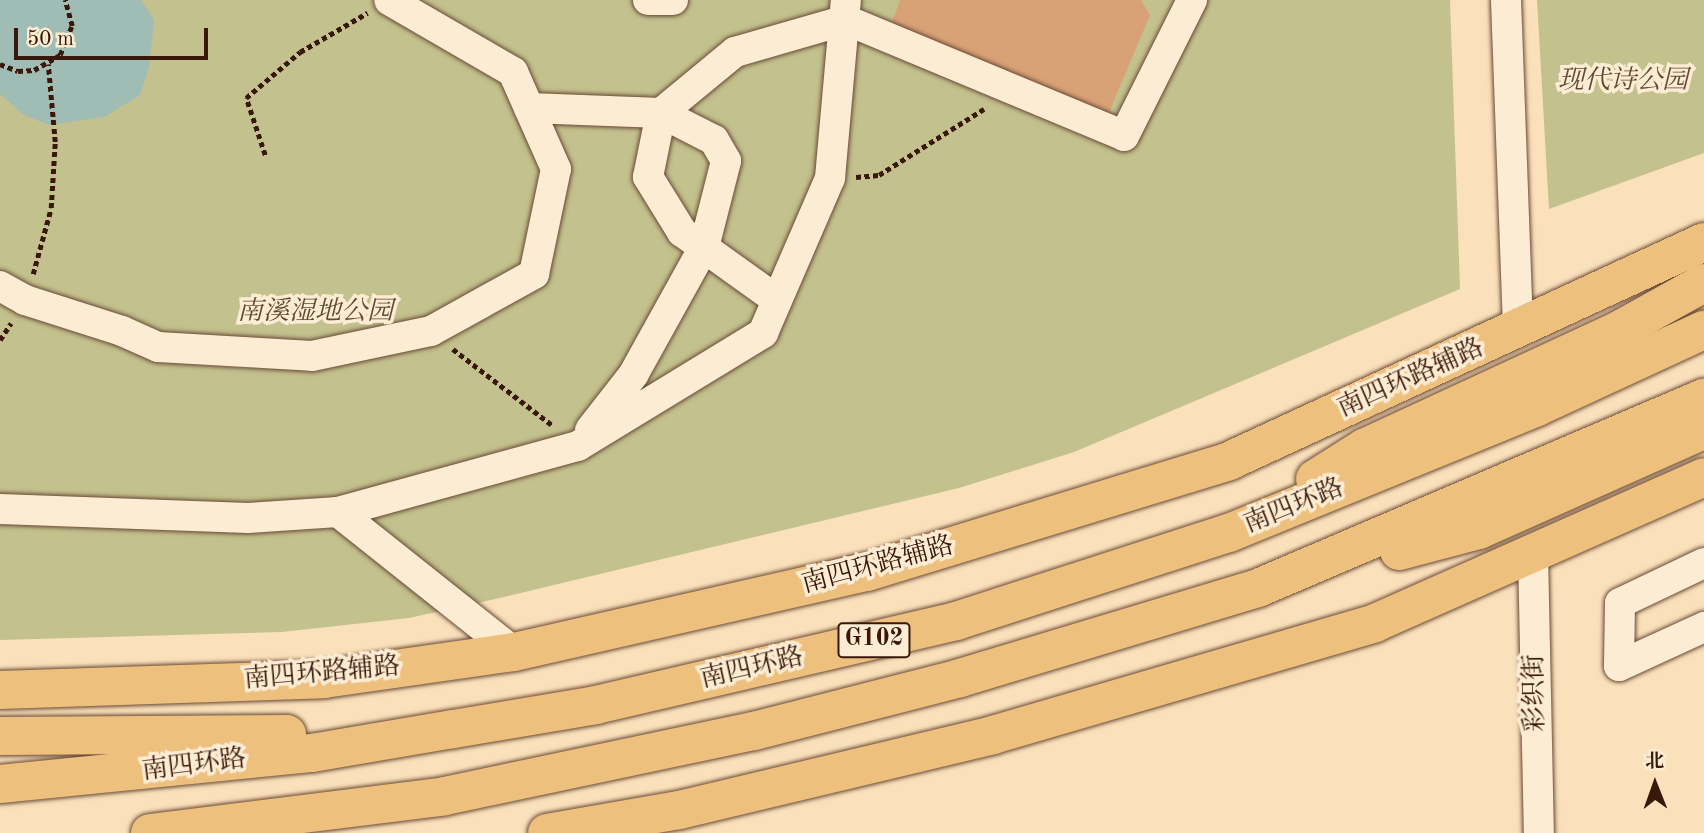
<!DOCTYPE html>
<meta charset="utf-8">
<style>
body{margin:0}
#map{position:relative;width:1704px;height:833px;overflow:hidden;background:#fbe1bb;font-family:"Old Standard TT","Noto Serif SC",serif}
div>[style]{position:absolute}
.green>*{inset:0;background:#c3c18d}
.water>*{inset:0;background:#9fbdb4}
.building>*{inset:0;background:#d9a176}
.path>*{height:4.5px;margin-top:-2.25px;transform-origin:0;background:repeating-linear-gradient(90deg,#39170b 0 5px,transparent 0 8.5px)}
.roads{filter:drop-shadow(0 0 2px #6a4a37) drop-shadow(0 0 2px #6a4a37)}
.minor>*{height:30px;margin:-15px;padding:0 15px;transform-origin:15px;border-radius:15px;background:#fcecd3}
.major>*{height:38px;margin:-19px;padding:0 19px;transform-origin:19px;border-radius:19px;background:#eec07e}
.highway>*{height:38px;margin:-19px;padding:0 19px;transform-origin:19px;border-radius:19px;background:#eec07e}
span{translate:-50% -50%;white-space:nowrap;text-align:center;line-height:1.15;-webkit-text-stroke:7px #fcecd3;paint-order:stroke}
.shield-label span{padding:2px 5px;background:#fcecd3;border:2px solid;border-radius:5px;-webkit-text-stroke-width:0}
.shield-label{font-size:24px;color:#39170b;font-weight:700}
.park-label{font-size:26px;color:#624a32;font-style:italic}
.street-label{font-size:26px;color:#39170b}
.north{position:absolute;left:1620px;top:749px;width:70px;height:70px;-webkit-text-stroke:5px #fcecd3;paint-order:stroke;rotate:359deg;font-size:19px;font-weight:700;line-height:28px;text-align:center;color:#39170b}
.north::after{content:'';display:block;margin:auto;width:24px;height:32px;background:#39170b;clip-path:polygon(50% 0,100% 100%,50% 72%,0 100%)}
.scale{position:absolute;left:14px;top:28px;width:194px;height:32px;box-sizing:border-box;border:4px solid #39170b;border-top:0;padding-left:9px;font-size:21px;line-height:24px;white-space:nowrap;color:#39170b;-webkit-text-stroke:5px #fcecd3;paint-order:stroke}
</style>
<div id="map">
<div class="green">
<i style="clip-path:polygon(0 0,1450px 0,1460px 289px,1074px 452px,959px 488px,500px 598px,409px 618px,282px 632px,0 640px)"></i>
<i style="clip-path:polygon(1537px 0,1704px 0,1704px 153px,1549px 209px)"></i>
</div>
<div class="water">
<i style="clip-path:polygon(0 0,141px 0,154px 20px,149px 67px,140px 95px,104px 117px,49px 125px,24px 115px,0 94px)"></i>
</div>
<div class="building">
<i style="clip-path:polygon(900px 0,1141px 0,1150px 15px,1105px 122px,889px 31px)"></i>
</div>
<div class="path">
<i style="left:0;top:64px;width:19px;rotate:21deg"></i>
<i style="left:18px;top:71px;width:16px;rotate:-4deg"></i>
<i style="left:34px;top:70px;width:30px;rotate:-30deg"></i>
<i style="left:60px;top:55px;width:31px;rotate:-68deg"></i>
<i style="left:72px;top:26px;width:27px;rotate:-105deg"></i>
<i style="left:265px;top:155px;width:60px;rotate:-108.4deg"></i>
<i style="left:246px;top:98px;width:71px;rotate:-40.4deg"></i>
<i style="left:300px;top:52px;width:78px;rotate:-30.2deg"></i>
<i style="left:856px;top:177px;width:23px;rotate:-5deg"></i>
<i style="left:879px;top:175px;width:124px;rotate:-32.2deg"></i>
<i style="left:33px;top:274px;width:68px;rotate:-74.7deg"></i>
<i style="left:51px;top:208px;width:66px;rotate:-86.5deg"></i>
<i style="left:55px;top:142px;width:78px;rotate:-95.1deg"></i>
<i style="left:0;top:340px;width:20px;rotate:-57deg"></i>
<i style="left:453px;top:349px;width:125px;rotate:37.5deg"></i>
</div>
<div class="roads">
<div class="minor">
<i style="left:648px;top:0;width:25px"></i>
<i style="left:1506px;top:0;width:330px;rotate:87.9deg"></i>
<i style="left:529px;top:108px;width:132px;rotate:2.2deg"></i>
<i style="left:661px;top:113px;width:59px;rotate:27deg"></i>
<i style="left:714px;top:140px;width:24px;rotate:60deg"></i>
<i style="left:726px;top:161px;width:89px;rotate:104.3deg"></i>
<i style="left:704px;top:247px;width:146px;rotate:119deg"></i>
<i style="left:633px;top:375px;width:70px;rotate:128deg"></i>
<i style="left:0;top:286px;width:29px;rotate:29deg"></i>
<i style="left:25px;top:300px;width:102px;rotate:17.7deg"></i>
<i style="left:122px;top:331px;width:39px;rotate:24deg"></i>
<i style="left:158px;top:347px;width:154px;rotate:3.3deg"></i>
<i style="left:312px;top:356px;width:122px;rotate:-11.9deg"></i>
<i style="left:431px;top:331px;width:118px;rotate:-29deg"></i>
<i style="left:534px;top:274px;width:107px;rotate:-78.2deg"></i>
<i style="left:556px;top:169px;width:106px;rotate:-113.9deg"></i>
<i style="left:513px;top:72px;width:143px;rotate:-149.9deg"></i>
<i style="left:777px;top:300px;width:117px;rotate:-144.4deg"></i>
<i style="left:682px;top:232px;width:65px;rotate:-121.7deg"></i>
<i style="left:648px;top:177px;width:65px;rotate:-78.5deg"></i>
<i style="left:661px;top:113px;width:96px;rotate:-39.5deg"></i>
<i style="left:735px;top:52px;width:116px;rotate:-16.1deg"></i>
<i style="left:846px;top:20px;width:301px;rotate:22.6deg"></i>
<i style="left:1124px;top:136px;width:152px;rotate:-63.4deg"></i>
<i style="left:0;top:509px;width:248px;rotate:2.1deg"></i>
<i style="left:248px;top:518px;width:90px;rotate:-3.8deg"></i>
<i style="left:338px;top:512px;width:249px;rotate:-15.4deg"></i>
<i style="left:578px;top:446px;width:217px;rotate:-31.4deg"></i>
<i style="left:763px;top:333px;width:169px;rotate:-66.6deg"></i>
<i style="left:830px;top:178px;width:179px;rotate:-84.9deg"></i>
<i style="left:338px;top:512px;width:225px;rotate:38.5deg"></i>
<i style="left:1533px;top:553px;width:280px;rotate:88.8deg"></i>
<i style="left:1704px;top:563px;width:93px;rotate:154.5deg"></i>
<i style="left:1620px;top:603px;width:63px;rotate:90.9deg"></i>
<i style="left:1619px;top:666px;width:94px;rotate:-24.6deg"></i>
</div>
<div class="major">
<i style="left:0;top:690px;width:324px;rotate:-1.9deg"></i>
<i style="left:324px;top:679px;width:192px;rotate:-8.1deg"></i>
<i style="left:514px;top:652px;width:362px;rotate:-12.8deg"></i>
<i style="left:867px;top:572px;width:379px;rotate:-17deg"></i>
<i style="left:1229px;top:461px;width:523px;rotate:-24.75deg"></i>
<i style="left:547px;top:833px;width:134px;rotate:-9.9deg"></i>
<i style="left:679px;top:810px;width:323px;rotate:-13.4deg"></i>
<i style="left:993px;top:735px;width:398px;rotate:-16.3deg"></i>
<i style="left:1375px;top:623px;width:360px;rotate:-23.9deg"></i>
</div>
<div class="highway">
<i style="left:1315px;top:479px;width:58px;rotate:-32.3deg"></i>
<i style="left:1364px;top:448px;width:283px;rotate:-24.8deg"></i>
<i style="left:1621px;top:329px;width:95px;rotate:-29deg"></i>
<i style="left:1399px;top:551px;width:83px;rotate:-14.7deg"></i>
<i style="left:1479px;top:530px;width:246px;rotate:-24deg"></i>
<i style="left:0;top:736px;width:287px;rotate:-0.4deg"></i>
<i style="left:0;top:784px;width:314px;rotate:-5.7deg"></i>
<i style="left:312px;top:753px;width:143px;rotate:-9.7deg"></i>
<i style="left:453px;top:729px;width:145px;rotate:-9.5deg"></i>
<i style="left:596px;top:705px;width:370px;rotate:-13.1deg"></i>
<i style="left:956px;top:621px;width:287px;rotate:-17.9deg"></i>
<i style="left:1229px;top:533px;width:333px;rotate:-22.2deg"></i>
<i style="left:1537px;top:407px;width:184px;rotate:-24.8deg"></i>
<i style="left:150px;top:833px;width:297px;rotate:-7.1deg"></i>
<i style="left:445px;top:796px;width:316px;rotate:-11.9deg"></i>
<i style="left:754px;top:731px;width:213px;rotate:-14.4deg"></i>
<i style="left:960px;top:678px;width:311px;rotate:-16.8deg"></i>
<i style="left:1258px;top:588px;width:485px;rotate:-23.1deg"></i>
</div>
</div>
<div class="shield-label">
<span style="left:874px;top:640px">G102</span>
</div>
<div class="park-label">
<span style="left:1623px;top:82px">现代诗公园</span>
<span style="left:315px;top:313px">南溪湿地公园</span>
</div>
<div class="street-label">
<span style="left:1411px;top:379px;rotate:-24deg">南四环路辅路</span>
<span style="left:1294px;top:507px;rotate:-22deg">南四环路</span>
<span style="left:878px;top:566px;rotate:-15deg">南四环路辅路</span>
<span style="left:752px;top:669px;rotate:-13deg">南四环路</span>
<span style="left:322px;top:674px;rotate:-5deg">南四环路辅路</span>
<span style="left:1536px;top:693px;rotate:-91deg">彩织街</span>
<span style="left:194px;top:766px;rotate:-7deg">南四环路</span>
</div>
<div class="north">北</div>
<div class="scale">50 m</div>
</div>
